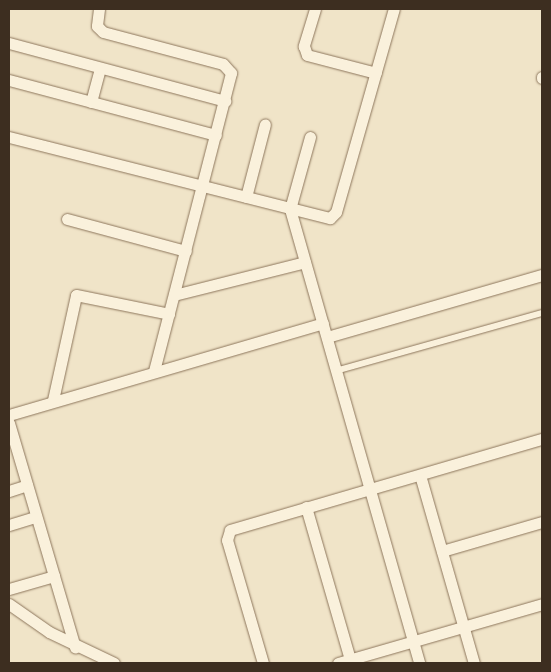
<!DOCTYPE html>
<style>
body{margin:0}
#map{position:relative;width:551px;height:672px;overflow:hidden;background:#f0e4c8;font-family:"Times New Roman",serif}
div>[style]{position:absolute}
.roads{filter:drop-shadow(0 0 1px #8d765c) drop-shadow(0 0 1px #8d765c)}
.lane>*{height:5.5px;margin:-2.75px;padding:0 2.75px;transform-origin:2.75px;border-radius:2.75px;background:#faf1dc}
.street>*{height:11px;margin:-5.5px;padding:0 5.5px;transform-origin:5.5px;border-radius:5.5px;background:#faf1dc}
span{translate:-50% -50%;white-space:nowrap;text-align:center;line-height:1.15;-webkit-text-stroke:4.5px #f7eed8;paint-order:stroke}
.frame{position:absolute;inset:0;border:10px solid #3d2e20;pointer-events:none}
</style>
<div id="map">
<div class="roads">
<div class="lane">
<i style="left:336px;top:371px;width:214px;rotate:-15.7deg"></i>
</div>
<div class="street">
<i style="left:99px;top:9px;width:17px;rotate:97deg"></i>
<i style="left:97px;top:26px;width:8px;rotate:45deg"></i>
<i style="left:103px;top:32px;width:124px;rotate:14.9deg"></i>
<i style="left:223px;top:64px;width:12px;rotate:48deg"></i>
<i style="left:231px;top:73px;width:308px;rotate:104.5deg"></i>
<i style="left:315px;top:9px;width:39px;rotate:107deg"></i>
<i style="left:304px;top:46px;width:9px;rotate:72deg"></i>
<i style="left:307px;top:55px;width:71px;rotate:14.6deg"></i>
<i style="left:9px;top:43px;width:224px;rotate:15deg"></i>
<i style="left:542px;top:77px;width:1px;rotate:90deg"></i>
<i style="left:9px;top:80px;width:214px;rotate:14.9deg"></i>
<i style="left:91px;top:102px;width:35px;rotate:-75deg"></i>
<i style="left:9px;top:137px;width:331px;rotate:14.2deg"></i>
<i style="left:330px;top:218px;width:8px;rotate:-45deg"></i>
<i style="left:336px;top:212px;width:211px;rotate:-74.1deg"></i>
<i style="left:310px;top:137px;width:75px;rotate:105.5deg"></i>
<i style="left:290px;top:209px;width:472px;rotate:74.1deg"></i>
<i style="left:246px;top:197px;width:75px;rotate:-75.4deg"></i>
<i style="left:67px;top:219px;width:123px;rotate:15.1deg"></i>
<i style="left:174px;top:295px;width:135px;rotate:-14.1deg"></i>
<i style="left:327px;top:337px;width:224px;rotate:-16.1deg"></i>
<i style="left:53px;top:400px;width:107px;rotate:-77.6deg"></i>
<i style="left:76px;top:295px;width:95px;rotate:11.5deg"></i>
<i style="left:9px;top:415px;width:327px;rotate:-16.3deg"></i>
<i style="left:9px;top:423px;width:234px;rotate:73.6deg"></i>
<i style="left:420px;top:475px;width:196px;rotate:74deg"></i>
<i style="left:9px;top:491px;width:19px;rotate:-18deg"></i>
<i style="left:306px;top:507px;width:162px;rotate:73.9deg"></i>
<i style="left:9px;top:525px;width:28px;rotate:-17deg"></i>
<i style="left:442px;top:551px;width:104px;rotate:-16.2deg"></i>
<i style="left:9px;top:589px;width:47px;rotate:-16.1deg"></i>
<i style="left:9px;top:604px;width:49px;rotate:35deg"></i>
<i style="left:49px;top:632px;width:72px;rotate:25.5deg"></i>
<i style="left:263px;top:663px;width:128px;rotate:-106.3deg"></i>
<i style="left:227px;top:540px;width:10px;rotate:-73deg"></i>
<i style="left:230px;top:530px;width:325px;rotate:-16.3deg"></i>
<i style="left:338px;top:663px;width:212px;rotate:-16.1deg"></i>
</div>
</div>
<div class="frame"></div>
</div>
